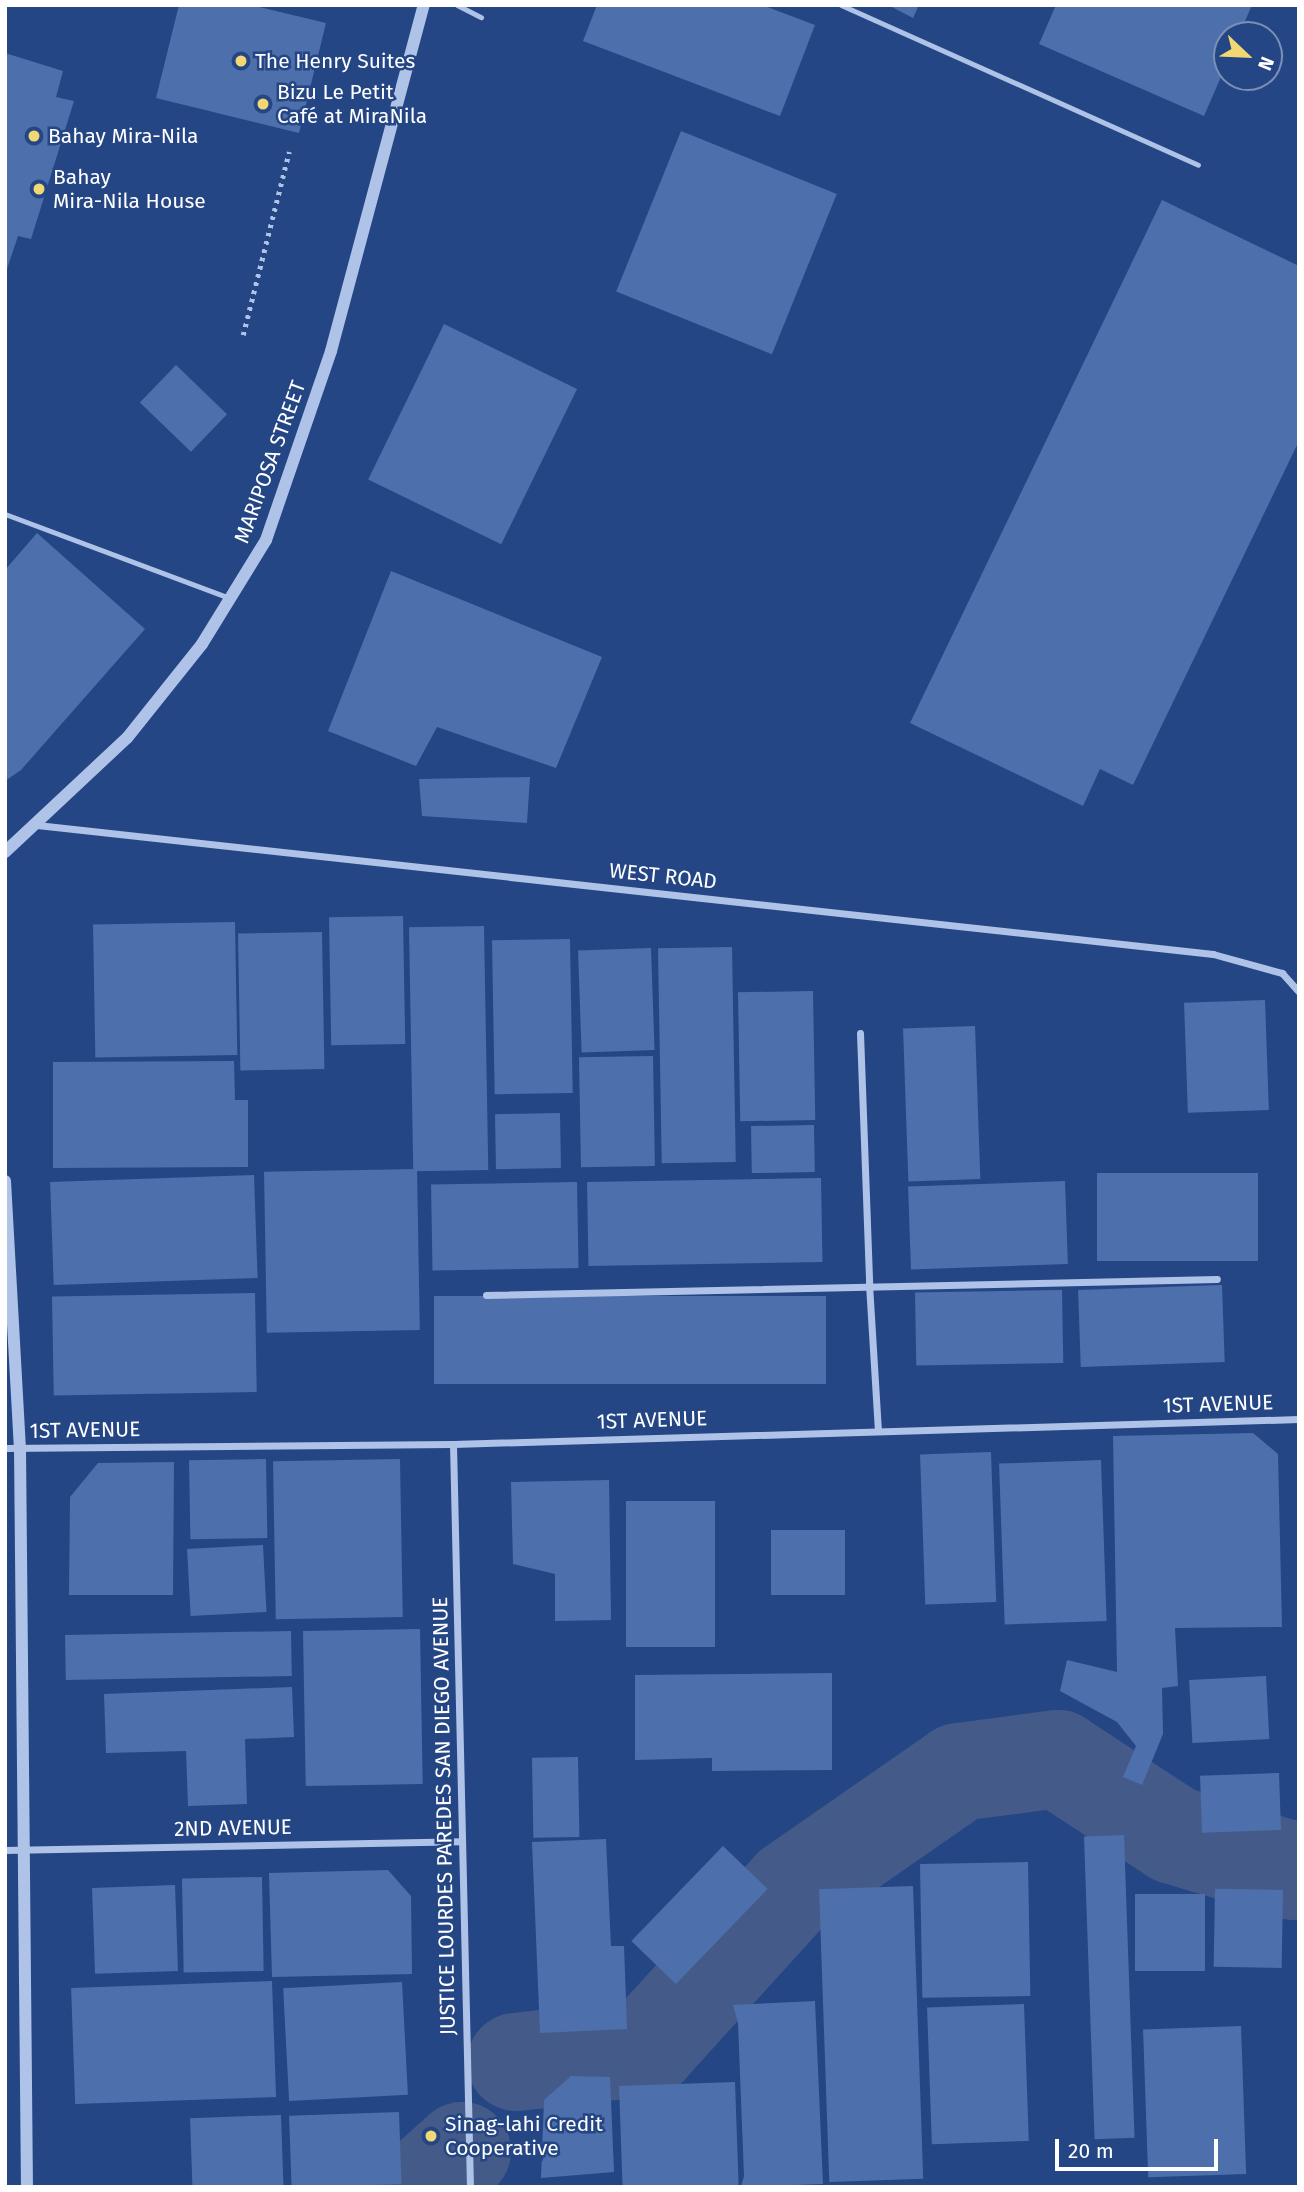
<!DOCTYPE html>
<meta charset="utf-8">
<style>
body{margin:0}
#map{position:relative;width:1304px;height:2192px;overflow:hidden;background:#254684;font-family:"Fira Sans",sans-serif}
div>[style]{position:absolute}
.river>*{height:98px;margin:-49px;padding:0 49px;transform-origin:49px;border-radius:49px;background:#445b89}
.building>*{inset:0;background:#4d70ac;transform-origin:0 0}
.path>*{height:4.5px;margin-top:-2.25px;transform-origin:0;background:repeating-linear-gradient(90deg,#afc3e8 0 3.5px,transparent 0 8.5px)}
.service>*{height:5px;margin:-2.5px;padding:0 2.5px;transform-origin:2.5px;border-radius:2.5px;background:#afc3e8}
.minor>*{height:7px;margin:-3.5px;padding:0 3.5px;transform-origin:3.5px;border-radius:3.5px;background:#afc3e8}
.tertiary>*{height:12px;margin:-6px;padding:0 6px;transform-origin:6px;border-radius:6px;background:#afc3e8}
.dots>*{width:19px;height:19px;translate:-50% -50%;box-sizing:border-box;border:4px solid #254684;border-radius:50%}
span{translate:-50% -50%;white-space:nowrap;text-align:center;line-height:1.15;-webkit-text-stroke:5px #254684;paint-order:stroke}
.poi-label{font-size:21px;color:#fff}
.left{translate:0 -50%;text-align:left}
.street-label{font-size:21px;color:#fff}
.frame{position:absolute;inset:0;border:7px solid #fff;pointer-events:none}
.north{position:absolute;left:1213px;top:21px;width:70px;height:70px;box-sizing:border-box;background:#254684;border:2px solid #7c90b5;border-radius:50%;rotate:113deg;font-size:19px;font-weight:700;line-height:28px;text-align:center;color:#fff}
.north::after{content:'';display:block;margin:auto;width:24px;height:32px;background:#f2d873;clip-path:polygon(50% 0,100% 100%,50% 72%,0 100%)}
.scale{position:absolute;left:1055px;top:2139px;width:163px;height:32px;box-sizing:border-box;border:4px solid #fff;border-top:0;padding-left:9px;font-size:21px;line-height:24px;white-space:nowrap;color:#fff;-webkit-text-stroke:5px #254684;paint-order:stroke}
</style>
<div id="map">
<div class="river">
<i style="left:516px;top:2062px;width:133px;rotate:-6.5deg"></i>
<i style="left:648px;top:2047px;width:215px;rotate:-47.8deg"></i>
<i style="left:792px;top:1888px;width:203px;rotate:-34.8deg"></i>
<i style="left:959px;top:1772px;width:100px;rotate:-7.5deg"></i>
<i style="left:1058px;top:1759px;width:139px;rotate:33.2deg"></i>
<i style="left:1174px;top:1835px;width:125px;rotate:16.7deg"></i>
<i style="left:1294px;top:1871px;width:5px;rotate:-22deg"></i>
<i style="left:422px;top:2187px;width:54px;rotate:-42deg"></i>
</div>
<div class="building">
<i style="clip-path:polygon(179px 5px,251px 5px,326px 23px,299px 133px,156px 98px)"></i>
<i style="clip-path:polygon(597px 5px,762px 5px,815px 25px,780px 116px,583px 41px)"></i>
<i style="clip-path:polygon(888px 5px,919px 5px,913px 18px)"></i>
<i style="clip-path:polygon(1056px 5px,1252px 5px,1239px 35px,1227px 35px,1227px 63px,1204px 116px,1039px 44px)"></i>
<i style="clip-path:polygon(5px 53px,63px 71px,56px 97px,74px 101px,31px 239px,18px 236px,6px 272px)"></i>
<i style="left:681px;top:131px;width:168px;height:173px;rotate:22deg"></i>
<i style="clip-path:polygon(1162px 200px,1299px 266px,1299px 441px,1133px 785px,1100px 769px,1083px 806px,910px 723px)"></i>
<i style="left:444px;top:324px;width:148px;height:173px;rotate:26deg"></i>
<i style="left:176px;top:365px;width:71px;height:52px;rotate:44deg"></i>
<i style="clip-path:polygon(37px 533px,145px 629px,21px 770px,5px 781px,5px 570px)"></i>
<i style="clip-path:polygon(391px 571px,602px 657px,556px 768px,437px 727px,416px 766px,328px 731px)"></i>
<i style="clip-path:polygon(530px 777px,527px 823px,422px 816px,419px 779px)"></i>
<i style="left:403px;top:916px;width:128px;height:74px;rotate:89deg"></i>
<i style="left:235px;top:922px;width:133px;height:142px;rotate:89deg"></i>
<i style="left:484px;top:926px;width:244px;height:75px;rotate:89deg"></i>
<i style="left:322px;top:932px;width:137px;height:84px;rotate:89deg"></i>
<i style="left:570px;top:939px;width:154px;height:78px;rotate:89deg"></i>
<i style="left:732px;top:947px;width:215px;height:74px;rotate:89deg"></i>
<i style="left:651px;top:948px;width:102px;height:73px;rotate:88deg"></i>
<i style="left:813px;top:991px;width:129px;height:75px;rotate:89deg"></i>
<i style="left:1265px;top:1000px;width:110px;height:81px;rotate:88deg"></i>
<i style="left:975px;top:1026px;width:153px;height:72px;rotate:88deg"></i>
<i style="left:653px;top:1056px;width:110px;height:74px;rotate:89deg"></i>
<i style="clip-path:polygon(234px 1061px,235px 1100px,248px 1100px,248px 1167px,53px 1168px,53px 1062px)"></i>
<i style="left:560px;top:1113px;width:55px;height:65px;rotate:89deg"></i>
<i style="left:814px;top:1125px;width:47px;height:63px;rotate:89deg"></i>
<i style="left:417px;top:1169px;width:161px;height:153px;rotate:89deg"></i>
<i style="left:1258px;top:1173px;width:88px;height:161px;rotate:90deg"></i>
<i style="left:254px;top:1175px;width:103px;height:204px;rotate:88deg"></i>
<i style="left:821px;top:1178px;width:84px;height:234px;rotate:89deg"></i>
<i style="left:1065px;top:1181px;width:83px;height:157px;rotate:88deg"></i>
<i style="left:577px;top:1182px;width:86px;height:146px;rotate:89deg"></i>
<i style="left:1222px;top:1285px;width:77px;height:144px;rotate:88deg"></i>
<i style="left:1062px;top:1290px;width:73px;height:147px;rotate:89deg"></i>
<i style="left:255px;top:1293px;width:99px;height:203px;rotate:89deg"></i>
<i style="left:826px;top:1296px;width:88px;height:392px;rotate:90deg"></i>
<i style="clip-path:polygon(1253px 1433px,1278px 1454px,1282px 1627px,1175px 1628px,1178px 1686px,1162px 1688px,1163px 1734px,1142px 1785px,1123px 1777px,1136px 1746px,1117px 1722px,1060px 1691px,1067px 1660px,1117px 1672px,1113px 1436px)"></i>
<i style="left:991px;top:1452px;width:150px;height:71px;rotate:88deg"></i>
<i style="left:266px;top:1459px;width:79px;height:77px;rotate:89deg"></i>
<i style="left:400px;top:1459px;width:158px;height:127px;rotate:89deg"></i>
<i style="left:1101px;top:1460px;width:161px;height:102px;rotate:88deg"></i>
<i style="clip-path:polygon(174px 1462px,173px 1595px,69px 1595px,70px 1497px,98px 1463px)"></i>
<i style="clip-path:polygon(609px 1480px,611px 1620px,555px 1621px,555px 1574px,513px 1564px,511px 1482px)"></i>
<i style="left:626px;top:1501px;width:89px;height:146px"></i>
<i style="left:771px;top:1530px;width:74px;height:65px"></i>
<i style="left:263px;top:1545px;width:67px;height:76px;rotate:87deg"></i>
<i style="left:420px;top:1629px;width:155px;height:117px;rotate:89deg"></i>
<i style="left:291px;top:1631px;width:45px;height:226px;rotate:89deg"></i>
<i style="clip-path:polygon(832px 1673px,832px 1770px,712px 1771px,712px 1758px,635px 1760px,635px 1675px)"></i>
<i style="left:1266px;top:1676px;width:63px;height:77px;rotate:87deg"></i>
<i style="clip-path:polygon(292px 1687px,294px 1737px,245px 1739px,247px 1804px,188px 1806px,186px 1751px,106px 1753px,104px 1694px)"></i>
<i style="left:578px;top:1757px;width:80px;height:46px;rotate:89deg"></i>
<i style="left:1279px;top:1773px;width:57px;height:79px;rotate:88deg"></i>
<i style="left:1124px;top:1835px;width:303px;height:40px;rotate:88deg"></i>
<i style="clip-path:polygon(606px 1839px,611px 1946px,624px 1946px,627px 2029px,540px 2033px,532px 1842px)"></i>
<i style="left:723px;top:1846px;width:62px;height:132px;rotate:44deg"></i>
<i style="left:1028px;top:1862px;width:134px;height:108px;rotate:89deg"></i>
<i style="clip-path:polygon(388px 1870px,411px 1896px,412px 1974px,272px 1977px,269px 1873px)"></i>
<i style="left:262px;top:1877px;width:94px;height:80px;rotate:89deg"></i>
<i style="left:175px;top:1885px;width:86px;height:83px;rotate:88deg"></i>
<i style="left:913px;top:1886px;width:293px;height:94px;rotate:88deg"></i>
<i style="left:1283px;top:1890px;width:78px;height:68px;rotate:91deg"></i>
<i style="left:1135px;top:1894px;width:70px;height:77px"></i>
<i style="left:272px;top:1981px;width:116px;height:201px;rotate:88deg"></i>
<i style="left:402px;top:1982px;width:113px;height:119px;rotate:87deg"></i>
<i style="clip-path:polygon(815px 2001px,823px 2184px,741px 2187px,744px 2176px,738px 2023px,733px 2005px)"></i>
<i style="left:1024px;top:2004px;width:137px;height:97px;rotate:88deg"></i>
<i style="left:1241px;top:2026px;width:148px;height:98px;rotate:88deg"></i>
<i style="clip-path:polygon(571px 2076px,610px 2077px,614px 2172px,541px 2178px,544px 2100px)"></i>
<i style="left:735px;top:2082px;width:105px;height:116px;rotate:88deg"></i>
<i style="left:399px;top:2112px;width:72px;height:110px;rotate:88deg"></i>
<i style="left:281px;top:2115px;width:70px;height:91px;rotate:88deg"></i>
</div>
<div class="path">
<i style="left:243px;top:335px;width:189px;rotate:-75.9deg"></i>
</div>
<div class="service">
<i style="left:457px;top:5px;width:27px;rotate:27deg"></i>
<i style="left:841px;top:5px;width:391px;rotate:24.1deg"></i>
<i style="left:5px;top:514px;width:240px;rotate:20.5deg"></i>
</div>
<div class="minor">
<i style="left:37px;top:825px;width:1183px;rotate:6.26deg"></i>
<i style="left:1213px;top:954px;width:72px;rotate:15.4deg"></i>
<i style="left:1282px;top:973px;width:25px;rotate:48deg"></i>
<i style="left:860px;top:1033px;width:251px;rotate:87.9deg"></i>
<i style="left:869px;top:1284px;width:147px;rotate:86.5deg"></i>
<i style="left:486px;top:1295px;width:731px;rotate:-1.25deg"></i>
<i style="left:453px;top:1444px;width:743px;rotate:88.69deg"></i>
<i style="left:5px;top:1448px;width:448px;rotate:-0.5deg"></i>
<i style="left:453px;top:1444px;width:846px;rotate:-1.69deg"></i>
<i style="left:5px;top:1850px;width:456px;rotate:-1.1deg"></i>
</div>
<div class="tertiary">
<i style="left:5px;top:852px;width:167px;rotate:-43.1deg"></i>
<i style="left:127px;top:738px;width:120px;rotate:-51.4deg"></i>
<i style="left:202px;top:644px;width:122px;rotate:-58.4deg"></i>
<i style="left:266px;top:540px;width:200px;rotate:-71deg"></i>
<i style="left:331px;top:351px;width:358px;rotate:-75deg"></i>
<i style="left:5px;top:1181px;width:267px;rotate:86.8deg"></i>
<i style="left:20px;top:1448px;width:739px;rotate:89.46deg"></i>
</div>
<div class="dots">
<i style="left:241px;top:61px;background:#f2d873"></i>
<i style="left:263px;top:104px;background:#f2d873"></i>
<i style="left:34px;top:136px;background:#f2d873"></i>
<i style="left:39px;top:189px;background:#f2d873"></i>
<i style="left:431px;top:2136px;background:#f2d873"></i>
</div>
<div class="poi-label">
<span class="left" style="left:255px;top:61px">The Henry Suites</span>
<span class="left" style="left:277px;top:104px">Bizu Le Petit<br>Café at MiraNila</span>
<span class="left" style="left:48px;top:136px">Bahay Mira-Nila</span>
<span class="left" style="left:53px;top:189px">Bahay<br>Mira-Nila House</span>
<span class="left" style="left:445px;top:2136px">Sinag-lahi Credit<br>Cooperative</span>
</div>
<div class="street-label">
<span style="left:270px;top:462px;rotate:-70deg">MARIPOSA STREET</span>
<span style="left:663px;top:876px;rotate:6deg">WEST ROAD</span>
<span style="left:1218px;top:1404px;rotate:-2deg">1ST AVENUE</span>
<span style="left:652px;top:1420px;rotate:-2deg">1ST AVENUE</span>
<span style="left:85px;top:1430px;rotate:-1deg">1ST AVENUE</span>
<span style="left:444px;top:1816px;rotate:-91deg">JUSTICE LOURDES PAREDES SAN DIEGO AVENUE</span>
<span style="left:233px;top:1828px;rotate:-1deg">2ND AVENUE</span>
</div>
<div class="frame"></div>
<div class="north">N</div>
<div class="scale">20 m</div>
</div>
